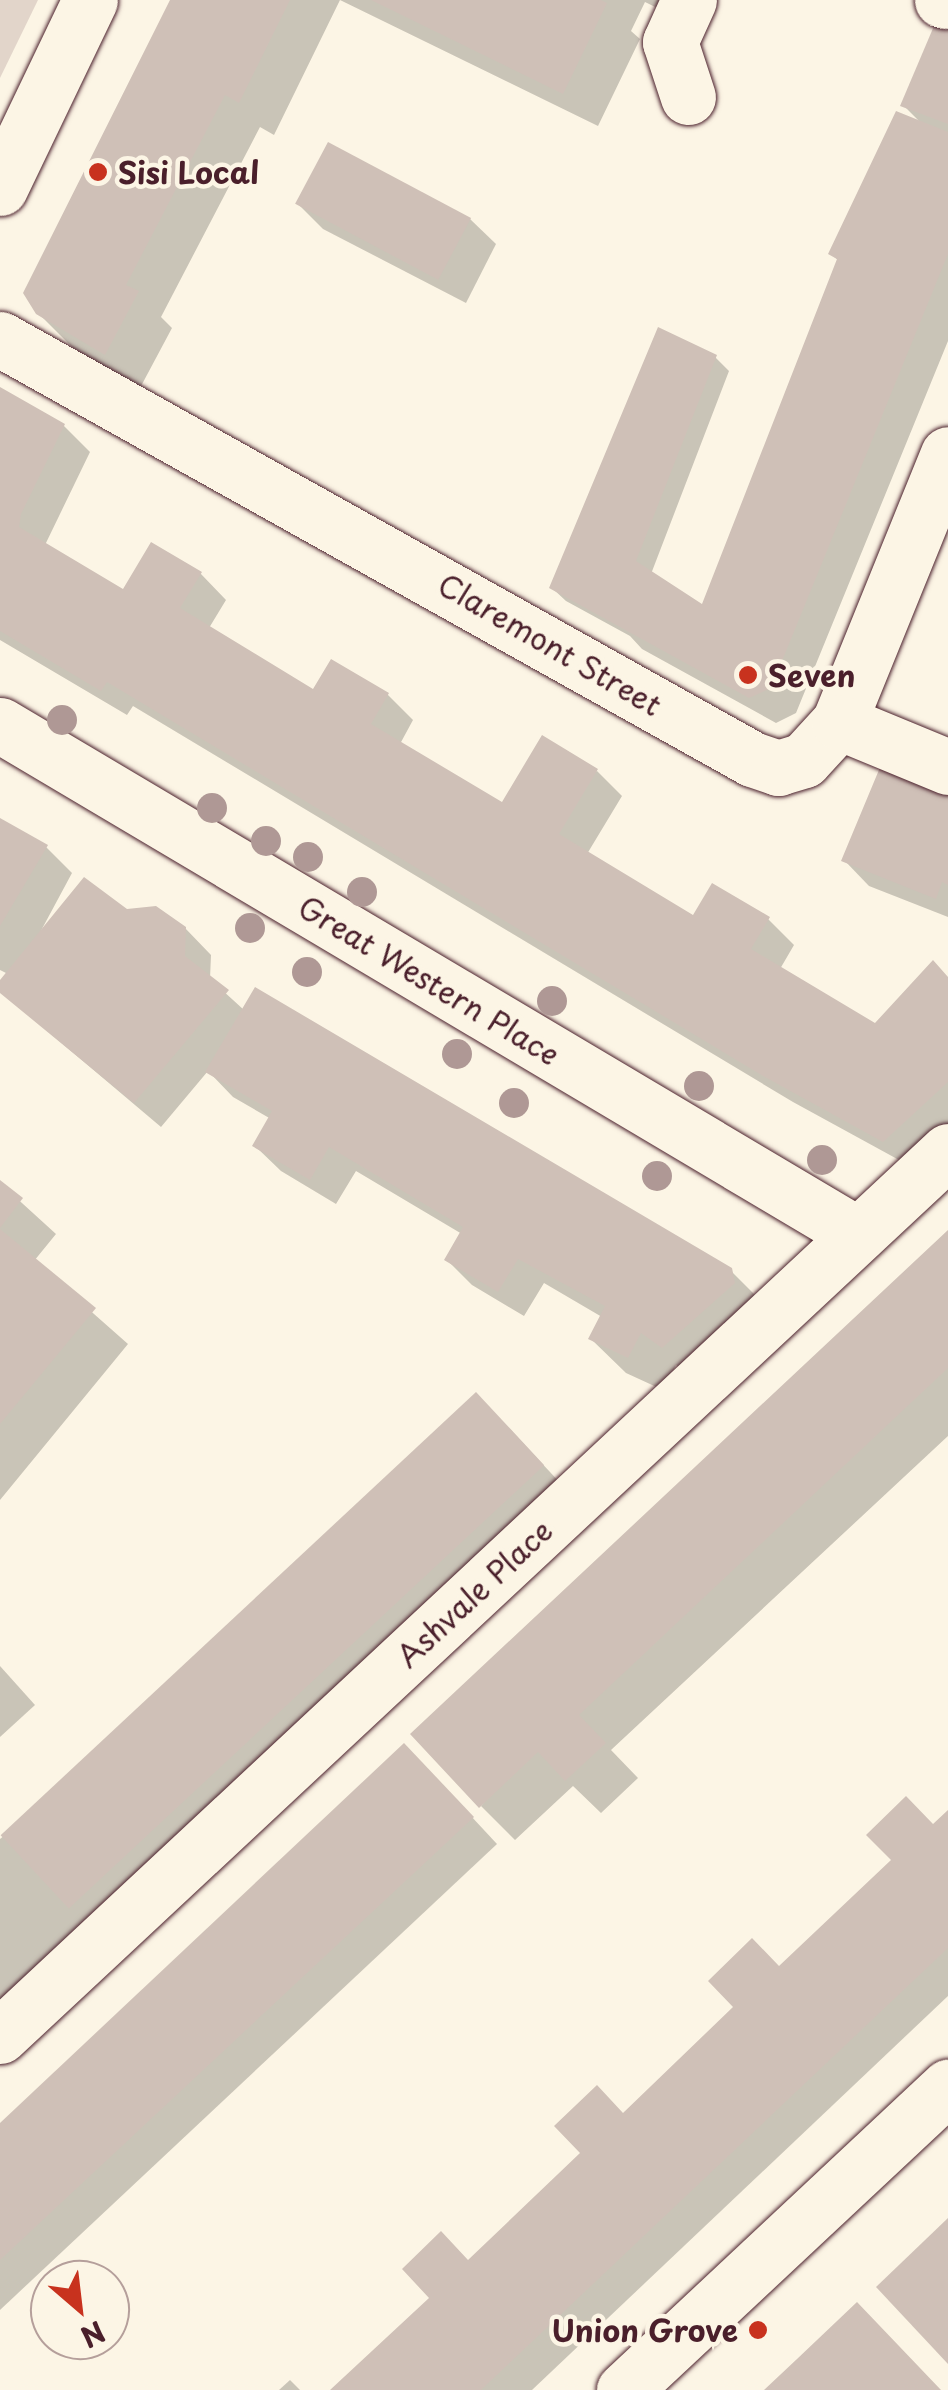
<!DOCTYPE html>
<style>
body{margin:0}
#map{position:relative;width:948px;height:2390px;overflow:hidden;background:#fcf5e5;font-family:"Playpen Sans",sans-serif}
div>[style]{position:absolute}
.green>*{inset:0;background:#e2d5ca}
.shadow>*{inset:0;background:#0003}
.building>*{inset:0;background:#cfc0b7;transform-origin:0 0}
.roads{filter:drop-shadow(0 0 2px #4a1f2b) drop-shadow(0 0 2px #4a1f2b)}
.minor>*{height:55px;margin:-27.5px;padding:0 27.5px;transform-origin:27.5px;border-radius:27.5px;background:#fcf5e5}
.major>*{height:55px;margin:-27.5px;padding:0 27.5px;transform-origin:27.5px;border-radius:27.5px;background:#fcf5e5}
.trees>*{width:30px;height:30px;margin:-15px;border-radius:50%;background:#af9895}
.dots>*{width:28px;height:28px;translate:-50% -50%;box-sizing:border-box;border:5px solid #fcf5e5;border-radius:50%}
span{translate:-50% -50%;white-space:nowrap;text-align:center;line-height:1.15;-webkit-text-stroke:9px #fcf5e5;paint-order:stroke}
.poi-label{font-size:30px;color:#4a1f2b;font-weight:700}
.left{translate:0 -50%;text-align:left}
.right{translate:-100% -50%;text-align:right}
.street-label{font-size:30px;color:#4a1f2b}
.north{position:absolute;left:30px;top:2260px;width:100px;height:100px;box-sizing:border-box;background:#fcf5e5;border:2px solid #b59f9b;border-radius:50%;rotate:152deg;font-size:28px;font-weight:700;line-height:40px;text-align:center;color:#4a1f2b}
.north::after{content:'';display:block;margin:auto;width:35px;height:45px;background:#c8321e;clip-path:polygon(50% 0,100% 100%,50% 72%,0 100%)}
</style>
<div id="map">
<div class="green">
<i style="clip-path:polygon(0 0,38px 0,0 78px)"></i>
</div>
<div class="shadow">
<i style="clip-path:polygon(173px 0,709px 0,696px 27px,645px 2px,631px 31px,640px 39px,598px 126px,340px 0,274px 135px,260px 127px,161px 317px,172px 328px,140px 388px,73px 348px,38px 313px)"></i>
<i style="clip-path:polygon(948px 0,948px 341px,796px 713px,776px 723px,642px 649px,630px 636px,566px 601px,552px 588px,715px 357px,729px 371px,651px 574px,703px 608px,839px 261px,831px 254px,922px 124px,903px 105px)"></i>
<i style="clip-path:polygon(298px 204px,470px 219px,496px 244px,466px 303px,323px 229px)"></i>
<i style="clip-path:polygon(0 390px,64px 426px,90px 452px,45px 545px,124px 593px,152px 545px,201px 574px,226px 600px,209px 628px,314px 692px,388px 695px,413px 720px,400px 744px,503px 805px,597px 771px,622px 796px,587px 854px,694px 918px,768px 919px,794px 945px,780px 969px,875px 1026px,948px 978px,948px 1131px,910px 1166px,793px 1102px,133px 706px,127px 715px,0 640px)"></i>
<i style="clip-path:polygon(948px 795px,948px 917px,869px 886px,844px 860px)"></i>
<i style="clip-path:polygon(0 820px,46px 847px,72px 873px,36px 940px,126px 912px,185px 928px,211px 955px,210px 979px,244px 1010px,730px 1270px,765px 1305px,698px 1380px,676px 1365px,663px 1390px,626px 1373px,591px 1339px,602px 1317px,544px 1283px,524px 1316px,472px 1285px,447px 1260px,462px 1234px,356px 1171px,336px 1204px,281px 1171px,255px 1146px,271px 1119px,233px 1097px,208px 1071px,161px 1127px,0 991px,8px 974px,0 970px)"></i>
<i style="clip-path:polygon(0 1183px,56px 1234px,34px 1261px,128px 1344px,0 1500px)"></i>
<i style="clip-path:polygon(948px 1234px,948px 1436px,611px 1750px,638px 1778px,601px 1813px,573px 1786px,515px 1840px,481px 1806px)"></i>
<i style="clip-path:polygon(510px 1429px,576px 1500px,0 2038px,0 1839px)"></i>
<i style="clip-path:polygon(0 1666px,35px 1705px,0 1737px)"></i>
<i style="clip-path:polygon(430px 1772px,497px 1844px,0 2310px,0 2126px)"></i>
<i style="clip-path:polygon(948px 1813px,948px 1996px,532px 2390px,334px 2390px)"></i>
<i style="clip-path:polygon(290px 2380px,300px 2390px,279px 2390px)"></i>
</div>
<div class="building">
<i style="clip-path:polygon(170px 0,290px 0,239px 103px,225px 95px,126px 285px,139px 291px,105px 355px,36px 314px,23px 293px)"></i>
<i style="clip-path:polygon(371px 0,601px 0,607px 3px,563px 94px)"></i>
<i style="clip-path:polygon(945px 0,948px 0,948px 124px,900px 106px)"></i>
<i style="clip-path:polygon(896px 111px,948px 132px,948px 254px,771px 688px,749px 698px,549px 588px,658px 327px,717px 355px,636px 561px,702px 604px,837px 259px,828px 254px)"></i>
<i style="left:328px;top:142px;width:162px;height:70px;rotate:28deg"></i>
<i style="clip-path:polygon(0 387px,65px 424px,21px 514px,19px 527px,123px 589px,151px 542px,202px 572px,180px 608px,313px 689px,331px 659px,389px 693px,371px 724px,502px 802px,542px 735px,598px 769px,559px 834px,693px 915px,712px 883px,770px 917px,751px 949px,875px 1023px,933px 960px,948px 977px,948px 1082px,883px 1142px,765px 1077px,107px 682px,101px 691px,0 631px)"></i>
<i style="clip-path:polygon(881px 765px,948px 793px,948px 885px,942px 882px,936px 899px,841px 861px)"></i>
<i style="clip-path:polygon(0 818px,48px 845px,0 926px)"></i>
<i style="clip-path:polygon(84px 877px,127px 909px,156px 906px,186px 927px,185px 956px,229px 990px,134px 1103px,0 993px,0 980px)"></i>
<i style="clip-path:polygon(255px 987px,732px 1268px,735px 1283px,662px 1348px,641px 1333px,628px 1358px,588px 1339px,605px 1306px,518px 1259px,498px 1292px,444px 1260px,463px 1227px,329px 1147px,310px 1180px,252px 1146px,272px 1111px,205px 1072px)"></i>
<i style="clip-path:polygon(0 1180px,23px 1198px,0 1228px)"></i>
<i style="clip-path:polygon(0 1229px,96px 1308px,0 1424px)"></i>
<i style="clip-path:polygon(948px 1230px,948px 1368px,579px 1715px,606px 1743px,565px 1781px,538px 1752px,479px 1808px,410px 1734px)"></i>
<i style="left:476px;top:1392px;width:100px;height:650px;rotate:47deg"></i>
<i style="clip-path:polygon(404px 1743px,474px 1817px,0 2260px,0 2123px)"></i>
<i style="clip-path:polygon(906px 1796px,933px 1824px,948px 1810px,948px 1948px,481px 2390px,330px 2390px,429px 2298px,402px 2269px,441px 2231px,468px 2260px,580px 2153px,554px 2126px,597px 2085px,623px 2113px,733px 2007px,708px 1981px,752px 1938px,779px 1966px,891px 1860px,866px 1835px)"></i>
<i style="clip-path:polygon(948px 2218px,948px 2364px,876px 2287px)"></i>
<i style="clip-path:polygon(857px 2302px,941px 2390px,764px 2390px,797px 2359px)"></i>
</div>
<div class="roads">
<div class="minor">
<i style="left:942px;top:0;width:3px;rotate:18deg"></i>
<i style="left:688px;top:97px;width:58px;rotate:-108.1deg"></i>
<i style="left:670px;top:42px;width:46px;rotate:-65.7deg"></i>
<i style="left:0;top:339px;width:861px;rotate:29.18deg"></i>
<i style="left:752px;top:759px;width:28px;rotate:19deg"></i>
<i style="left:778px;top:768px;width:27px;rotate:-17deg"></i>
<i style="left:804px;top:760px;width:52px;rotate:-47.4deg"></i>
<i style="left:839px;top:722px;width:289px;rotate:-67.9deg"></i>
<i style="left:839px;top:722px;width:118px;rotate:22.4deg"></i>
<i style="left:0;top:725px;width:997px;rotate:30.71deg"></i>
<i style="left:0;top:2036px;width:1297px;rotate:-43.03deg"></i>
<i style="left:624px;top:2390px;width:444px;rotate:-43.1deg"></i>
</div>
<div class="major">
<i style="left:0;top:188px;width:208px;rotate:-64.4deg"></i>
</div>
</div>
<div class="trees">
<i style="left:62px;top:720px"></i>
<i style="left:212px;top:808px"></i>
<i style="left:266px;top:841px"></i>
<i style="left:308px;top:857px"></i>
<i style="left:362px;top:892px"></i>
<i style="left:250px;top:928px"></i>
<i style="left:307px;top:972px"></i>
<i style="left:552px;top:1001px"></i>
<i style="left:457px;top:1054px"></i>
<i style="left:699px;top:1086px"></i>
<i style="left:514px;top:1103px"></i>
<i style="left:822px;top:1160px"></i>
<i style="left:657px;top:1176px"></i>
</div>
<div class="dots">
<i style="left:98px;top:172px;background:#c8321e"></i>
<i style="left:748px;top:675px;background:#c8321e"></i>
<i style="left:758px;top:2330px;background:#c8321e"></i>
</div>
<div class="poi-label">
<span class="left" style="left:118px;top:172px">Sisi Local</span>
<span class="left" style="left:768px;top:675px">Seven</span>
<span class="right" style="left:738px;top:2330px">Union Grove</span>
</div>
<div class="street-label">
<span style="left:550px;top:644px;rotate:30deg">Claremont Street</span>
<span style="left:429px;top:980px;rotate:31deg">Great Western Place</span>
<span style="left:474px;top:1593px;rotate:-43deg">Ashvale Place</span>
</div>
<div class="north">N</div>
</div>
